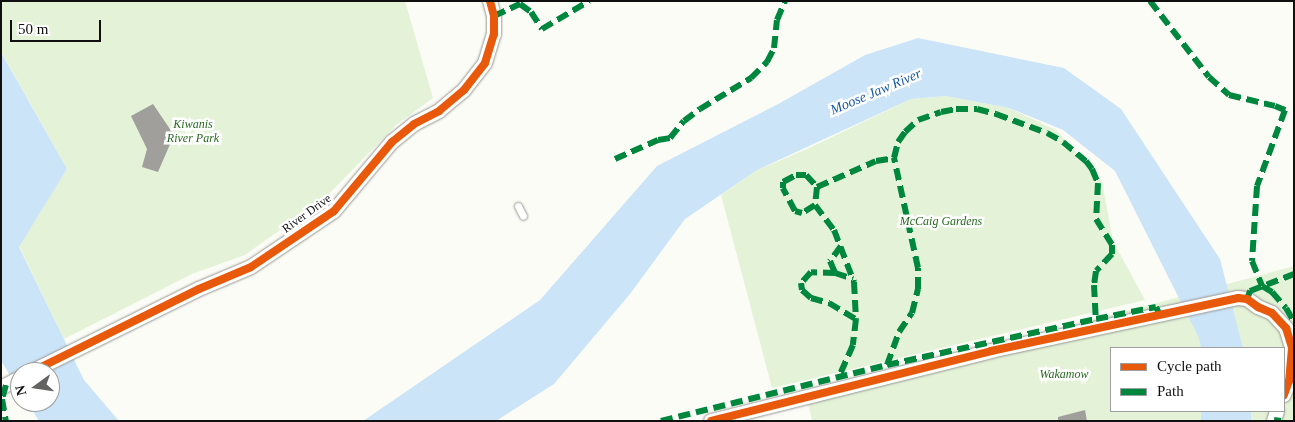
<!DOCTYPE html>
<style>
body{margin:0}
#map{position:relative;width:1295px;height:422px;overflow:hidden;background:#fcfcf7;font-family:Georgia,serif}
div>[style]{position:absolute}
.green>*{inset:0;background:#e4f3d7}
.water>*{inset:0;background:#cce4f7;transform-origin:0 0}
.building>*{inset:0;background:#a09f9b}
.roads{filter:drop-shadow(0 0 1px #969694) drop-shadow(0 0 1px #969694)}
.service>*{height:7px;margin:-3.5px;padding:0 3.5px;transform-origin:3.5px;border-radius:3.5px;background:#fffffe}
.minor>*{height:14px;margin:-7px;padding:0 7px;transform-origin:7px;border-radius:7px;background:#fffffe}
.quiet>*{height:6px;margin-top:-3px;transform-origin:0;background:repeating-linear-gradient(90deg,#00873e 0 12px,transparent 0 18px)}
.cycleway>*{height:8px;margin:-4px;padding:0 4px;transform-origin:4px;border-radius:4px;background:#e8590c}
span{translate:-50% -50%;white-space:nowrap;text-align:center;line-height:1.15;-webkit-text-stroke:5px #fff;paint-order:stroke}
.park-label{font-size:12px;color:#276a1f;font-style:italic}
.street-label{font-size:12px;color:#101010}
.water-label{font-size:14px;color:#1759a5;font-style:italic}
.frame{position:absolute;inset:0;border:2px solid #101010;pointer-events:none}
.legend{position:absolute;left:1110px;top:347px;width:175px;height:65px;box-sizing:border-box;background:#fff;border:1px solid #9f9f9f;margin:0;padding:6px 9px;list-style:none;font-size:15px;color:#101010}
.legend li{display:flex;align-items:center;gap:10px;height:25px}
.legend b{width:25px;border:1px solid #9f9f9f}
.north{position:absolute;left:10px;top:362px;width:50px;height:50px;box-sizing:border-box;background:#fff;border:1px solid #9f9f9f;border-radius:50%;rotate:256deg;font-size:14px;font-weight:700;line-height:20px;text-align:center;color:#101010}
.north::after{content:'';display:block;margin:auto;width:18px;height:22px;background:#636361;clip-path:polygon(50% 0,100% 100%,50% 72%,0 100%)}
.scale{position:absolute;left:10px;top:20px;width:91px;height:22px;box-sizing:border-box;border:2px solid #101010;border-top:0;padding-left:6px;font-size:15px;line-height:18px;white-space:nowrap;color:#101010;-webkit-text-stroke:4px #fff;paint-order:stroke}
</style>
<div id="map">
<div class="green">
<i style="clip-path:polygon(1px 1px,405px 1px,433px 98px,396px 125px,325px 198px,245px 255px,192px 274px,64px 339px,19px 246px,67px 169px,1px 51px)"></i>
<i style="clip-path:polygon(946px 96px,1009px 108px,1056px 130px,1102px 181px,1113px 241px,1145px 300px,772px 388px,721px 195px,757px 170px,807px 149px,911px 99px)"></i>
<i style="clip-path:polygon(evenodd,1294px 266px,1294px 421px,812px 421px,807px 397px,1294px 266px,1111px 348px,1284px 348px,1284px 411px,1111px 411px,1111px 348px)"></i>
</div>
<div class="water">
<i style="clip-path:polygon(918px 38px,1064px 68px,1121px 109px,1220px 259px,1243px 348px,1201px 348px,1199px 338px,1115px 171px,1063px 130px,1009px 108px,946px 96px,911px 99px,757px 170px,685px 219px,630px 294px,554px 384px,496px 421px,363px 421px,540px 300px,657px 166px,780px 103px,865px 55px)"></i>
<i style="clip-path:polygon(1px 52px,67px 169px,19px 247px,84px 380px,119px 421px,39px 421px,27px 402px,50px 402px,50px 372px,20px 372px,20px 391px,1px 361px)"></i>
<i style="left:1201px;top:411px;width:50px;height:10px"></i>
</div>
<div class="building">
<i style="clip-path:polygon(153px 104px,174px 135px,158px 172px,142px 167px,147px 149px,131px 116px)"></i>
<i style="clip-path:polygon(1085px 410px,1087px 421px,1058px 421px,1058px 417px)"></i>
</div>
<div class="roads">
<div class="service">
<i style="left:518px;top:206px;width:11px;rotate:63deg"></i>
</div>
<div class="minor">
<i style="left:31px;top:372px;width:187px;rotate:-26.3deg"></i>
<i style="left:199px;top:289px;width:56px;rotate:-22.9deg"></i>
<i style="left:251px;top:267px;width:100px;rotate:-34deg"></i>
<i style="left:334px;top:211px;width:90px;rotate:-50deg"></i>
<i style="left:392px;top:142px;width:28px;rotate:-39deg"></i>
<i style="left:414px;top:124px;width:28px;rotate:-27deg"></i>
<i style="left:439px;top:111px;width:33px;rotate:-40deg"></i>
<i style="left:464px;top:90px;width:34px;rotate:-52deg"></i>
<i style="left:485px;top:63px;width:30px;rotate:-73deg"></i>
<i style="left:494px;top:34px;width:18px;rotate:-90deg"></i>
<i style="left:494px;top:16px;width:16px;rotate:-105deg"></i>
<i style="left:1px;top:388px;width:21px;rotate:-28deg"></i>
<i style="left:711px;top:421px;width:289px;rotate:-14deg"></i>
<i style="left:991px;top:351px;width:253px;rotate:-12.1deg"></i>
<i style="left:1238px;top:298px;width:9px;rotate:6deg"></i>
<i style="left:1247px;top:299px;width:14px;rotate:36deg"></i>
<i style="left:1258px;top:307px;width:15px;rotate:23deg"></i>
<i style="left:1272px;top:313px;width:21px;rotate:47deg"></i>
<i style="left:1286px;top:328px;width:21px;rotate:73deg"></i>
<i style="left:1292px;top:348px;width:33px;rotate:95deg"></i>
<i style="left:1289px;top:381px;width:15px;rotate:110deg"></i>
<i style="left:1274px;top:421px;width:10px;rotate:-73deg"></i>
</div>
</div>
<div class="quiet">
<i style="left:1150px;top:1px;width:96px;rotate:52.2deg"></i>
<i style="left:1209px;top:77px;width:27px;rotate:42deg"></i>
<i style="left:1229px;top:95px;width:47px;rotate:13.4deg"></i>
<i style="left:1275px;top:106px;width:11px;rotate:22deg"></i>
<i style="left:1285px;top:110px;width:81px;rotate:110.2deg"></i>
<i style="left:1257px;top:186px;width:75px;rotate:93.8deg"></i>
<i style="left:1252px;top:261px;width:27px;rotate:68deg"></i>
<i style="left:1262px;top:286px;width:12px;rotate:31deg"></i>
<i style="left:1272px;top:292px;width:21px;rotate:49deg"></i>
<i style="left:1286px;top:308px;width:16px;rotate:60deg"></i>
<i style="left:494px;top:16px;width:29px;rotate:-25deg"></i>
<i style="left:520px;top:4px;width:14px;rotate:36deg"></i>
<i style="left:531px;top:12px;width:20px;rotate:57deg"></i>
<i style="left:542px;top:29px;width:55px;rotate:-30.8deg"></i>
<i style="left:615px;top:159px;width:47px;rotate:-23.8deg"></i>
<i style="left:658px;top:140px;width:12px;rotate:-9deg"></i>
<i style="left:670px;top:138px;width:22px;rotate:-51deg"></i>
<i style="left:684px;top:121px;width:20px;rotate:-37deg"></i>
<i style="left:700px;top:109px;width:60px;rotate:-31.3deg"></i>
<i style="left:751px;top:78px;width:23px;rotate:-45deg"></i>
<i style="left:767px;top:62px;width:16px;rotate:-63deg"></i>
<i style="left:774px;top:48px;width:28px;rotate:-84deg"></i>
<i style="left:777px;top:20px;width:21px;rotate:-67deg"></i>
<i style="left:817px;top:187px;width:64px;rotate:-23.8deg"></i>
<i style="left:876px;top:161px;width:18px;rotate:-9deg"></i>
<i style="left:894px;top:158px;width:16px;rotate:-76deg"></i>
<i style="left:898px;top:142px;width:12px;rotate:-55deg"></i>
<i style="left:905px;top:132px;width:18px;rotate:-43deg"></i>
<i style="left:918px;top:120px;width:24px;rotate:-19deg"></i>
<i style="left:941px;top:112px;width:15px;rotate:-11deg"></i>
<i style="left:956px;top:109px;width:21px"></i>
<i style="left:977px;top:109px;width:20px;rotate:15deg"></i>
<i style="left:996px;top:114px;width:54px;rotate:20.4deg"></i>
<i style="left:1047px;top:133px;width:18px;rotate:29deg"></i>
<i style="left:1063px;top:142px;width:30px;rotate:40deg"></i>
<i style="left:1086px;top:161px;width:10px;rotate:53deg"></i>
<i style="left:1092px;top:169px;width:15px;rotate:67deg"></i>
<i style="left:1098px;top:183px;width:36px;rotate:93deg"></i>
<i style="left:1096px;top:219px;width:31px;rotate:58deg"></i>
<i style="left:1112px;top:245px;width:9px;rotate:90deg"></i>
<i style="left:1112px;top:254px;width:23px;rotate:133deg"></i>
<i style="left:1096px;top:271px;width:14px;rotate:98deg"></i>
<i style="left:1094px;top:285px;width:34px;rotate:87deg"></i>
<i style="left:815px;top:205px;width:15px;rotate:148deg"></i>
<i style="left:802px;top:213px;width:7px;rotate:-164deg"></i>
<i style="left:795px;top:211px;width:26px;rotate:-118deg"></i>
<i style="left:783px;top:188px;width:6px;rotate:-90deg"></i>
<i style="left:783px;top:182px;width:15px;rotate:-28deg"></i>
<i style="left:796px;top:175px;width:10px"></i>
<i style="left:806px;top:175px;width:16px;rotate:47deg"></i>
<i style="left:817px;top:187px;width:18px;rotate:96deg"></i>
<i style="left:815px;top:205px;width:31px;rotate:53deg"></i>
<i style="left:834px;top:230px;width:56px;rotate:69deg"></i>
<i style="left:854px;top:282px;width:37px;rotate:87deg"></i>
<i style="left:856px;top:319px;width:26px;rotate:97deg"></i>
<i style="left:853px;top:345px;width:35px;rotate:114deg"></i>
<i style="left:841px;top:246px;width:19px;rotate:126deg"></i>
<i style="left:830px;top:261px;width:13px;rotate:67deg"></i>
<i style="left:835px;top:273px;width:19px;rotate:18deg"></i>
<i style="left:835px;top:273px;width:24px;rotate:-178deg"></i>
<i style="left:811px;top:272px;width:15px;rotate:132deg"></i>
<i style="left:801px;top:283px;width:7px;rotate:82deg"></i>
<i style="left:802px;top:290px;width:12px;rotate:42deg"></i>
<i style="left:811px;top:298px;width:19px;rotate:16deg"></i>
<i style="left:829px;top:303px;width:31px;rotate:31deg"></i>
<i style="left:1247px;top:299px;width:9px;rotate:-69deg"></i>
<i style="left:1250px;top:291px;width:47px;rotate:-21.1deg"></i>
<i style="left:887px;top:365px;width:35px;rotate:-70deg"></i>
<i style="left:899px;top:332px;width:23px;rotate:-56deg"></i>
<i style="left:912px;top:313px;width:25px;rotate:-76deg"></i>
<i style="left:918px;top:289px;width:21px;rotate:-90deg"></i>
<i style="left:918px;top:268px;width:113px;rotate:-102.3deg"></i>
<i style="left:6px;top:385px;width:15px;rotate:106deg"></i>
<i style="left:2px;top:399px;width:22px;rotate:80deg"></i>
<i style="left:1274px;top:420px;width:7px;rotate:8deg"></i>
<i style="left:661px;top:421px;width:233px;rotate:-13.9deg"></i>
<i style="left:887px;top:365px;width:214px;rotate:-12.4deg"></i>
<i style="left:1096px;top:319px;width:61px;rotate:-11.3deg"></i>
<i style="left:1156px;top:307px;width:9px;rotate:63deg"></i>
</div>
<div class="cycleway">
<i style="left:31px;top:372px;width:187px;rotate:-26.3deg"></i>
<i style="left:199px;top:289px;width:56px;rotate:-22.9deg"></i>
<i style="left:251px;top:267px;width:100px;rotate:-34deg"></i>
<i style="left:334px;top:211px;width:90px;rotate:-50deg"></i>
<i style="left:392px;top:142px;width:28px;rotate:-39deg"></i>
<i style="left:414px;top:124px;width:28px;rotate:-27deg"></i>
<i style="left:439px;top:111px;width:33px;rotate:-40deg"></i>
<i style="left:464px;top:90px;width:34px;rotate:-52deg"></i>
<i style="left:485px;top:63px;width:30px;rotate:-73deg"></i>
<i style="left:494px;top:34px;width:18px;rotate:-90deg"></i>
<i style="left:494px;top:16px;width:16px;rotate:-105deg"></i>
<i style="left:711px;top:421px;width:289px;rotate:-14deg"></i>
<i style="left:991px;top:351px;width:253px;rotate:-12.1deg"></i>
<i style="left:1238px;top:298px;width:9px;rotate:6deg"></i>
<i style="left:1247px;top:299px;width:14px;rotate:36deg"></i>
<i style="left:1258px;top:307px;width:15px;rotate:23deg"></i>
<i style="left:1272px;top:313px;width:21px;rotate:47deg"></i>
<i style="left:1286px;top:328px;width:21px;rotate:73deg"></i>
<i style="left:1292px;top:348px;width:33px;rotate:95deg"></i>
<i style="left:1289px;top:381px;width:15px;rotate:110deg"></i>
</div>
<div class="park-label">
<span style="left:193px;top:132px">Kiwanis<br>River Park</span>
<span style="left:941px;top:222px">McCaig Gardens</span>
<span style="left:1064px;top:375px">Wakamow</span>
</div>
<div class="street-label">
<span style="left:307px;top:214px;rotate:-36deg">River Drive</span>
</div>
<div class="water-label">
<span style="left:876px;top:92px;rotate:-23deg">Moose Jaw River</span>
</div>
<div class="frame"></div>
<ul class="legend">
<li><b style="height:6px;background:#e8590c"></b>Cycle path</li>
<li><b style="height:6px;background:#00873e"></b>Path</li>
</ul>
<div class="north">N</div>
<div class="scale">50 m</div>
</div>
